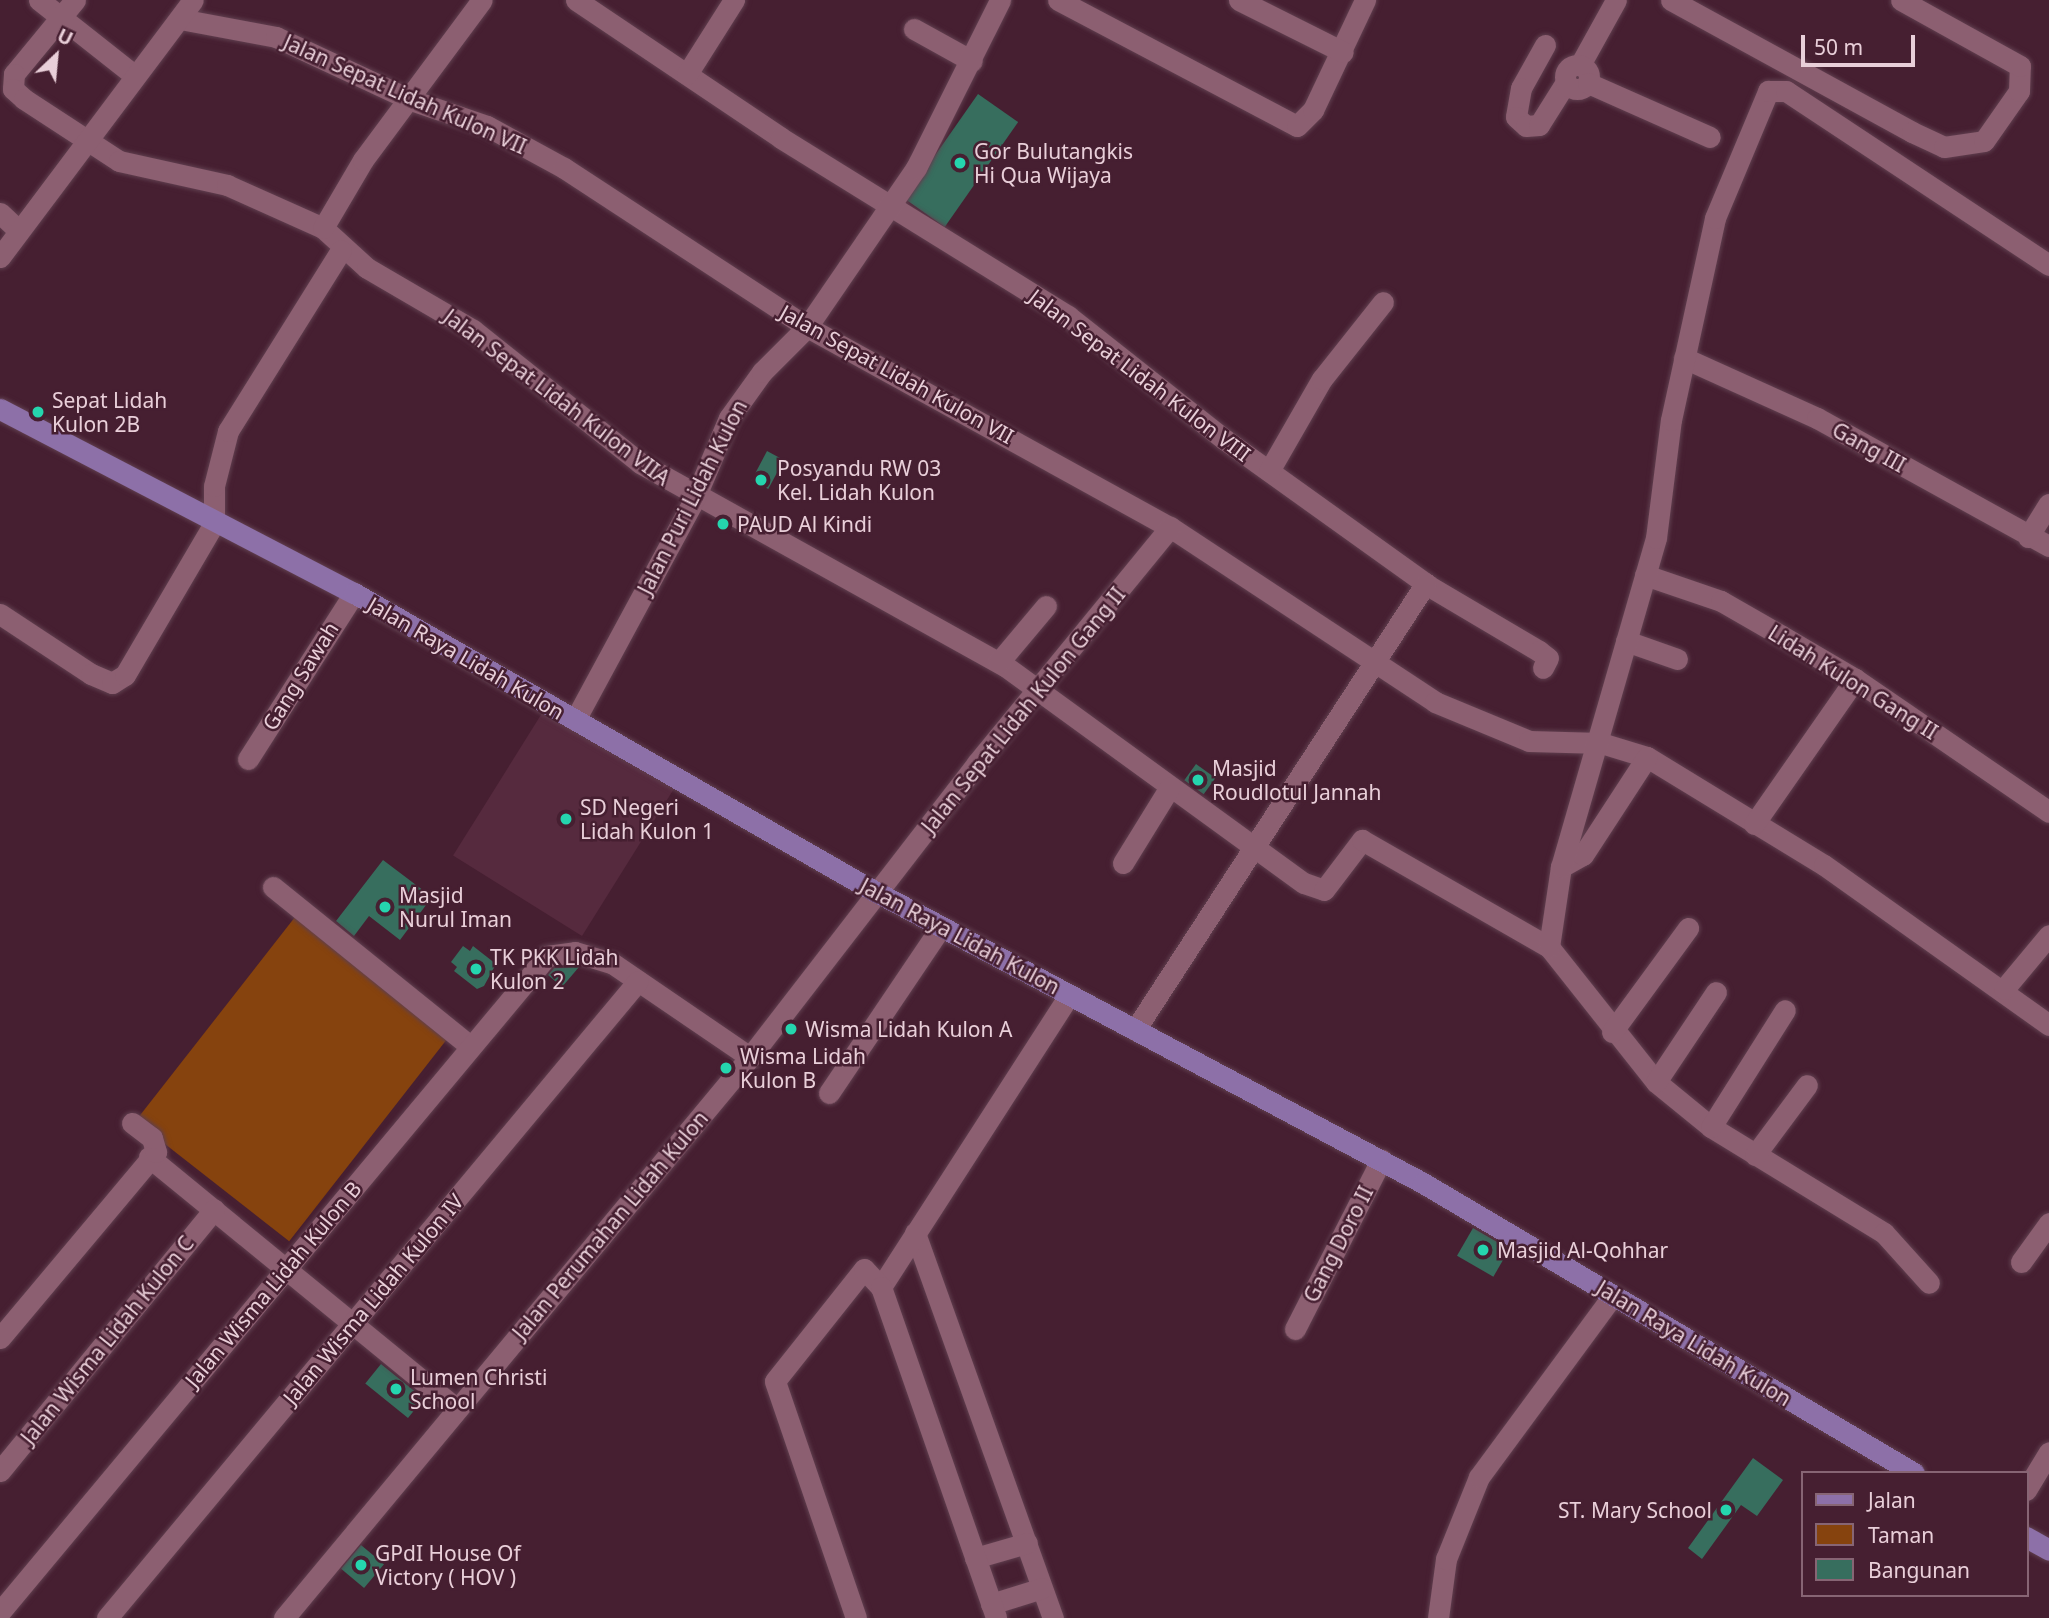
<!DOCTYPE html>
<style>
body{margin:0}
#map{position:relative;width:2049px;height:1618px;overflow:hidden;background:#461f31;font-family:"Noto Sans",sans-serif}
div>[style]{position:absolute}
.built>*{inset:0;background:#562a3e;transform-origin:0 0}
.green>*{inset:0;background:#86430e;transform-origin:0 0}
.building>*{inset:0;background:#376e5e;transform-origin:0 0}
.roads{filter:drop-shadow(0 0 2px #603f4f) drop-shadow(0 0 2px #603f4f)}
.minor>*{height:21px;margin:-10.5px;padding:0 10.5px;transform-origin:10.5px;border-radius:10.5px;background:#8c5f71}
.minor>.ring{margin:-10.5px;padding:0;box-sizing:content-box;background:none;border:21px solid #8c5f71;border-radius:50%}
.major>*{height:21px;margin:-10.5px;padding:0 10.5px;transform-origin:10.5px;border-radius:10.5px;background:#8d70a8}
.dots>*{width:19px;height:19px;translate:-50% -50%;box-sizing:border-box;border:4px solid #461f31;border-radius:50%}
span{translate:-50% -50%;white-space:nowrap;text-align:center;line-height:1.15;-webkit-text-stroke:5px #461f31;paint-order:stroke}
.street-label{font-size:21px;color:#e9cfd9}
.poi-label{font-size:21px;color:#e9cfd9}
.left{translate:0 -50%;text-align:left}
.right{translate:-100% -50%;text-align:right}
.legend{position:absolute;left:1801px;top:1471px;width:228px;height:126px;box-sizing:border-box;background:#461f31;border:2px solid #876574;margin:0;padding:9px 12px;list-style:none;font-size:21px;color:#e9cfd9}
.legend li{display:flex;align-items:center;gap:14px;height:35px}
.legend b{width:35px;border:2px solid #876574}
.north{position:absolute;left:21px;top:21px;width:70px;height:70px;-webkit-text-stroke:5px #461f31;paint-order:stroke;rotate:26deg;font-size:19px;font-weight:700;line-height:28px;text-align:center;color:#e9cfd9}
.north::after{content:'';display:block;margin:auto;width:24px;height:32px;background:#e9cfd9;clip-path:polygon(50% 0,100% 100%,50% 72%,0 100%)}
.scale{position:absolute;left:1801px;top:35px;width:114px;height:32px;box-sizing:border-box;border:4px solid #e9cfd9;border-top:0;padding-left:9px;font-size:21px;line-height:24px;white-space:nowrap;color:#e9cfd9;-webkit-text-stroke:5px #461f31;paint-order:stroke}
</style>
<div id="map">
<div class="built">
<i style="left:549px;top:702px;width:152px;height:181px;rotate:32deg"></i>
</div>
<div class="green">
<i style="left:295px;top:917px;width:195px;height:259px;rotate:38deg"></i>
</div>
<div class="building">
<i style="left:978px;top:94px;width:49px;height:128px;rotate:35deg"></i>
<i style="left:767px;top:451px;width:19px;height:33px;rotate:28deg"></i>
<i style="left:1196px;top:764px;width:24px;height:20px;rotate:36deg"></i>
<i style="clip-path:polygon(383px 860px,432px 897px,400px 940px,369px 916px,354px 936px,336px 921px)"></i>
<i style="clip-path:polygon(463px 946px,470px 951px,473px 946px,496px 964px,484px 986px,477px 989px,454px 971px,457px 967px,451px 962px)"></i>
<i style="clip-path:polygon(579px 967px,562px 987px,548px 975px,554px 968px)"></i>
<i style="left:1473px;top:1228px;width:42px;height:32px;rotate:30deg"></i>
<i style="left:381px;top:1364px;width:55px;height:25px;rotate:39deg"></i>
<i style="clip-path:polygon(1753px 1458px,1783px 1480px,1757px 1516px,1741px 1505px,1702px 1559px,1688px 1548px)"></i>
<i style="left:361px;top:1545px;width:30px;height:31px;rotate:40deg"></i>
</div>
<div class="roads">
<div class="minor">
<i style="left:39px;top:0;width:121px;rotate:38.3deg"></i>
<i style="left:75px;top:0;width:96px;rotate:129.5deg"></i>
<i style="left:14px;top:74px;width:15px;rotate:94deg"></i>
<i style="left:13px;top:89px;width:15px;rotate:42deg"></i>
<i style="left:24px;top:99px;width:113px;rotate:33.1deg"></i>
<i style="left:119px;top:161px;width:111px;rotate:12.5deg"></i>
<i style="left:227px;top:185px;width:105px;rotate:24.1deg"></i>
<i style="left:323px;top:228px;width:59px;rotate:42.3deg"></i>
<i style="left:367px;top:268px;width:123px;rotate:30.3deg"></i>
<i style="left:473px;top:330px;width:213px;rotate:38.5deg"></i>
<i style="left:640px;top:463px;width:418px;rotate:29.1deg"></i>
<i style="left:1005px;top:666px;width:369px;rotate:36deg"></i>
<i style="left:1304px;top:883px;width:21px;rotate:19deg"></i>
<i style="left:1324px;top:890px;width:63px;rotate:-52.8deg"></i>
<i style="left:1362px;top:840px;width:215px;rotate:29.8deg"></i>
<i style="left:1549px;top:947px;width:172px;rotate:51.6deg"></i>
<i style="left:1656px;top:1082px;width:71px;rotate:39.3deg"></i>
<i style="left:1711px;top:1127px;width:203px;rotate:31.5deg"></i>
<i style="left:1884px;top:1233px;width:67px;rotate:48deg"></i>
<i style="left:576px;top:0;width:247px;rotate:33.9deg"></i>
<i style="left:781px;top:138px;width:338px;rotate:31.8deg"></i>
<i style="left:1068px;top:316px;width:199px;rotate:38.3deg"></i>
<i style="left:1224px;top:439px;width:252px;rotate:35.6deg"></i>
<i style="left:1429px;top:586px;width:128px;rotate:30.6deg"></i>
<i style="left:1539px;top:651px;width:11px;rotate:38deg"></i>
<i style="left:1548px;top:658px;width:11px;rotate:117deg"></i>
<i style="left:1058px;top:0;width:270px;rotate:27.8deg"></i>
<i style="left:1297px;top:126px;width:23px;rotate:-45deg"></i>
<i style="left:1313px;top:110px;width:122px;rotate:-64.7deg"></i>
<i style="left:1239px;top:0;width:116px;rotate:26.6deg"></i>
<i style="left:1671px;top:0;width:275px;rotate:28.7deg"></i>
<i style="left:1912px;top:132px;width:35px;rotate:25deg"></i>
<i style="left:1944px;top:147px;width:40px;rotate:-8.5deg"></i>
<i style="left:1984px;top:141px;width:61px;rotate:-55deg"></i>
<i style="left:2019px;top:91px;width:25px;rotate:-88deg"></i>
<i style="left:2020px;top:66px;width:136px;rotate:-151deg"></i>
<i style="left:180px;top:19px;width:98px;rotate:10.6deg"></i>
<i style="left:276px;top:37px;width:149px;rotate:25deg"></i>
<i style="left:411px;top:100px;width:80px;rotate:18.9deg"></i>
<i style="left:487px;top:126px;width:88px;rotate:28.6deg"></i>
<i style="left:564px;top:168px;width:290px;rotate:33.2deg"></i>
<i style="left:807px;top:327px;width:414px;rotate:28.9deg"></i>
<i style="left:1170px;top:527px;width:318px;rotate:33.4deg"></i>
<i style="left:1435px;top:702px;width:102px;rotate:22.5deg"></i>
<i style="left:1529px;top:741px;width:72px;rotate:1.6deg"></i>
<i style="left:1601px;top:743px;width:48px;rotate:16.9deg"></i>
<i style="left:1647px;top:757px;width:207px;rotate:31.4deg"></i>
<i style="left:1824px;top:865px;width:276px;rotate:35.4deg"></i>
<i style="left:914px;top:29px;width:66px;rotate:28.9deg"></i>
<i style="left:1545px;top:45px;width:49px;rotate:119.2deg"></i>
<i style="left:1521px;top:88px;width:29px;rotate:100deg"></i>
<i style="left:1516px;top:117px;width:13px;rotate:42deg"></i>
<i style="left:1526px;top:126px;width:13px;rotate:-4deg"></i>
<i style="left:1539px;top:125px;width:51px;rotate:-57.9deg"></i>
<i style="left:1580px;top:65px;width:74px;rotate:-61deg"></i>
<i class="ring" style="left:1565px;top:65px;width:3px;height:3px"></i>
<i style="left:687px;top:74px;width:88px;rotate:-57.6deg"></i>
<i style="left:1588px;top:83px;width:133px;rotate:23.9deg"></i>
<i style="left:0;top:213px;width:26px;rotate:43deg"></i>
<i style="left:323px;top:228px;width:79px;rotate:-59.5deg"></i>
<i style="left:363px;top:160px;width:199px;rotate:-53.4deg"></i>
<i style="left:0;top:257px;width:321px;rotate:-53.1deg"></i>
<i style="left:1684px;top:358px;width:146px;rotate:24.3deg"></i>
<i style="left:1817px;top:418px;width:265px;rotate:28.9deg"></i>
<i style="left:1269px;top:471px;width:106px;rotate:-60.1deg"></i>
<i style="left:1322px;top:379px;width:98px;rotate:-51.6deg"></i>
<i style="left:2028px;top:537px;width:39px;rotate:-58deg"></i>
<i style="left:1645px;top:575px;width:80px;rotate:18.9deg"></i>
<i style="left:1721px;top:601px;width:70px;rotate:29.8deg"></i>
<i style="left:1782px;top:636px;width:85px;rotate:30.5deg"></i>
<i style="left:1855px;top:679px;width:235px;rotate:34.4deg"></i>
<i style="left:0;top:614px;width:109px;rotate:33.4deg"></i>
<i style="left:91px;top:674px;width:23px;rotate:23deg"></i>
<i style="left:112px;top:683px;width:15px;rotate:-32deg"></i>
<i style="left:125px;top:675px;width:176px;rotate:-59.6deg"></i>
<i style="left:214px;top:523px;width:37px;rotate:-90deg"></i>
<i style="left:214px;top:486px;width:57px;rotate:-75.7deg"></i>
<i style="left:228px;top:431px;width:213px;rotate:-58deg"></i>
<i style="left:1626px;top:641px;width:54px;rotate:19.4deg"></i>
<i style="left:999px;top:662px;width:73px;rotate:-50deg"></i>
<i style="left:575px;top:720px;width:252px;rotate:-61.6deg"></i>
<i style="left:695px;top:498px;width:87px;rotate:-67deg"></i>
<i style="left:729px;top:418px;width:57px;rotate:-54.3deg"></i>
<i style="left:762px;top:372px;width:64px;rotate:-45deg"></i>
<i style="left:807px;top:327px;width:193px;rotate:-55.6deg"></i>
<i style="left:916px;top:168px;width:188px;rotate:-63.4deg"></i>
<i style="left:248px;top:759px;width:197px;rotate:-57.4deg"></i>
<i style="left:1754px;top:824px;width:177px;rotate:-55.1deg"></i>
<i style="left:1123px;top:863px;width:89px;rotate:-58.3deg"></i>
<i style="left:1561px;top:867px;width:25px;rotate:-29deg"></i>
<i style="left:1583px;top:855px;width:117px;rotate:-56.9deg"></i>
<i style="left:273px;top:887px;width:253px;rotate:38.9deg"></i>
<i style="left:1549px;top:947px;width:81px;rotate:-81.5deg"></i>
<i style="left:1561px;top:867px;width:342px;rotate:-73.9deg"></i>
<i style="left:1656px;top:538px;width:119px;rotate:-82.8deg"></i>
<i style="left:1671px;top:420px;width:207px;rotate:-77.7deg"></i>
<i style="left:1715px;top:218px;width:138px;rotate:-67.3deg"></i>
<i style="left:1768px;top:91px;width:18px"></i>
<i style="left:1786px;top:91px;width:315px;rotate:33.5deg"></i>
<i style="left:2004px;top:989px;width:70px;rotate:-50.2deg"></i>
<i style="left:1135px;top:1030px;width:533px;rotate:-56.94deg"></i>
<i style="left:1612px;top:1032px;width:129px;rotate:-53.8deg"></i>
<i style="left:1656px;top:1082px;width:108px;rotate:-56.3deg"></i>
<i style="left:829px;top:1093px;width:200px;rotate:-56deg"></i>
<i style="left:1711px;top:1127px;width:138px;rotate:-57.7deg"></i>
<i style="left:1755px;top:1155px;width:87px;rotate:-53.4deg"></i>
<i style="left:149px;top:1157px;width:397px;rotate:39.3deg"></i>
<i style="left:915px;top:1233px;width:409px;rotate:70.3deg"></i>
<i style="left:2021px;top:1262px;width:48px;rotate:-54.3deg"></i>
<i style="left:881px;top:1287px;width:347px;rotate:-57.2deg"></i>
<i style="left:1295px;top:1329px;width:190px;rotate:-63deg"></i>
<i style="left:0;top:1338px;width:243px;rotate:-50deg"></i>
<i style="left:156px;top:1152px;width:15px;rotate:-106deg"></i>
<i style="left:152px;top:1138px;width:25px;rotate:-143deg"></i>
<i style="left:0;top:1471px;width:338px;rotate:-50.7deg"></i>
<i style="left:2026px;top:1490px;width:44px;rotate:-58.8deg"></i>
<i style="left:975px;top:1558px;width:54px;rotate:-16.1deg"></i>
<i style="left:991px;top:1604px;width:53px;rotate:-17.4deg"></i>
<i style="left:0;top:1612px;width:854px;rotate:-50.18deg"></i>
<i style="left:547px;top:956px;width:28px;rotate:-8deg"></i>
<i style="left:575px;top:952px;width:39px;rotate:17deg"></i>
<i style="left:612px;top:963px;width:167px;rotate:34.3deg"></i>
<i style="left:107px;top:1618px;width:829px;rotate:-50.19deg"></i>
<i style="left:284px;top:1618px;width:729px;rotate:-50.28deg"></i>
<i style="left:750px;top:1057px;width:371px;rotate:-52.3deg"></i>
<i style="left:977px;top:763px;width:305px;rotate:-50.7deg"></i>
<i style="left:856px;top:1618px;width:250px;rotate:-108.9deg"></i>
<i style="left:775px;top:1381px;width:143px;rotate:-51.5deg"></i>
<i style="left:864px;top:1269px;width:25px;rotate:47deg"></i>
<i style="left:881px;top:1287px;width:350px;rotate:70.8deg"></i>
<i style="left:1438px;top:1618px;width:60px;rotate:-82.3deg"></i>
<i style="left:1446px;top:1559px;width:88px;rotate:-68.1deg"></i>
<i style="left:1479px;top:1477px;width:226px;rotate:-53.6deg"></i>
</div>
<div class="major">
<i style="left:0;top:409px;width:399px;rotate:27.5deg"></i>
<i style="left:354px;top:593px;width:589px;rotate:29.83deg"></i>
<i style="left:865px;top:886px;width:632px;rotate:28.02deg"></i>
<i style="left:1423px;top:1183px;width:570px;rotate:30.57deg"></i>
<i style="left:2026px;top:1537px;width:26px;rotate:29deg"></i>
</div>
</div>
<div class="dots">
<i style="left:960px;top:163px;background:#25d5ae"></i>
<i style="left:38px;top:412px;background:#25d5ae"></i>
<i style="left:761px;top:480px;background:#25d5ae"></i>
<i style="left:723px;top:524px;background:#25d5ae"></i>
<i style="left:1198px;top:780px;background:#25d5ae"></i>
<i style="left:566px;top:819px;background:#25d5ae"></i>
<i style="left:385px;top:907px;background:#25d5ae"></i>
<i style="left:476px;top:969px;background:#25d5ae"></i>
<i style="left:791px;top:1029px;background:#25d5ae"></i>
<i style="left:726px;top:1068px;background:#25d5ae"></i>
<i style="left:1483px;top:1250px;background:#25d5ae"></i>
<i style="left:396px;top:1389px;background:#25d5ae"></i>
<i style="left:1726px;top:1510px;background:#25d5ae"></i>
<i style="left:361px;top:1565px;background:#25d5ae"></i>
</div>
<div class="street-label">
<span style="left:405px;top:94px;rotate:24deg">Jalan Sepat Lidah Kulon VII</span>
<span style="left:897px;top:374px;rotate:29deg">Jalan Sepat Lidah Kulon VII</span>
<span style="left:1140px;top:375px;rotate:37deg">Jalan Sepat Lidah Kulon VIII</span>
<span style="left:557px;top:397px;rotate:37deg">Jalan Sepat Lidah Kulon VIIA</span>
<span style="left:1869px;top:447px;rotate:29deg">Gang III</span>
<span style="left:692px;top:497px;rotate:-63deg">Jalan Puri Lidah Kulon</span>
<span style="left:466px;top:658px;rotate:30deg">Jalan Raya Lidah Kulon</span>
<span style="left:300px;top:676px;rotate:-58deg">Gang Sawah</span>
<span style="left:1853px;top:682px;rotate:32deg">Lidah Kulon Gang II</span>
<span style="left:1023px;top:710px;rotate:-51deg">Jalan Sepat Lidah Kulon Gang II</span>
<span style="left:960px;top:936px;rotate:28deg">Jalan Raya Lidah Kulon</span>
<span style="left:610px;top:1225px;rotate:-50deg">Jalan Perumahan Lidah Kulon</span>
<span style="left:1338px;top:1244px;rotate:-63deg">Gang Doro II</span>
<span style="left:273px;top:1284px;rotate:-50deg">Jalan Wisma Lidah Kulon B</span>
<span style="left:373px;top:1299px;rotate:-50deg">Jalan Wisma Lidah Kulon IV</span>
<span style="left:107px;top:1340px;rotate:-51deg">Jalan Wisma Lidah Kulon C</span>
<span style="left:1694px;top:1343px;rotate:31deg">Jalan Raya Lidah Kulon</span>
</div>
<div class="poi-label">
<span class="left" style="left:974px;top:163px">Gor Bulutangkis<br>Hi Qua Wijaya</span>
<span class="left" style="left:52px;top:412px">Sepat Lidah<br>Kulon 2B</span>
<span class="left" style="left:777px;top:480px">Posyandu RW 03<br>Kel. Lidah Kulon</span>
<span class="left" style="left:737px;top:524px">PAUD Al Kindi</span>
<span class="left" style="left:1212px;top:780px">Masjid<br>Roudlotul Jannah</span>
<span class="left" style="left:580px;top:819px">SD Negeri<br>Lidah Kulon 1</span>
<span class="left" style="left:399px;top:907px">Masjid<br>Nurul Iman</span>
<span class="left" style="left:490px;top:969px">TK PKK Lidah<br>Kulon 2</span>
<span class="left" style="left:805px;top:1029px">Wisma Lidah Kulon A</span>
<span class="left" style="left:740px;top:1068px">Wisma Lidah<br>Kulon B</span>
<span class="left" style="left:1497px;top:1250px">Masjid Al-Qohhar</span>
<span class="left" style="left:410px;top:1389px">Lumen Christi<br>School</span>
<span class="right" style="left:1712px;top:1510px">ST. Mary School</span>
<span class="left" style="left:375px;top:1565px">GPdI House Of<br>Victory ( HOV )</span>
</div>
<ul class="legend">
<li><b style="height:9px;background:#8d70a8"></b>Jalan</li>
<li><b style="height:19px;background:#86430e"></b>Taman</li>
<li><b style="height:19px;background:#376e5e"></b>Bangunan</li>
</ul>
<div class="north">U</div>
<div class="scale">50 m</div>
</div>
